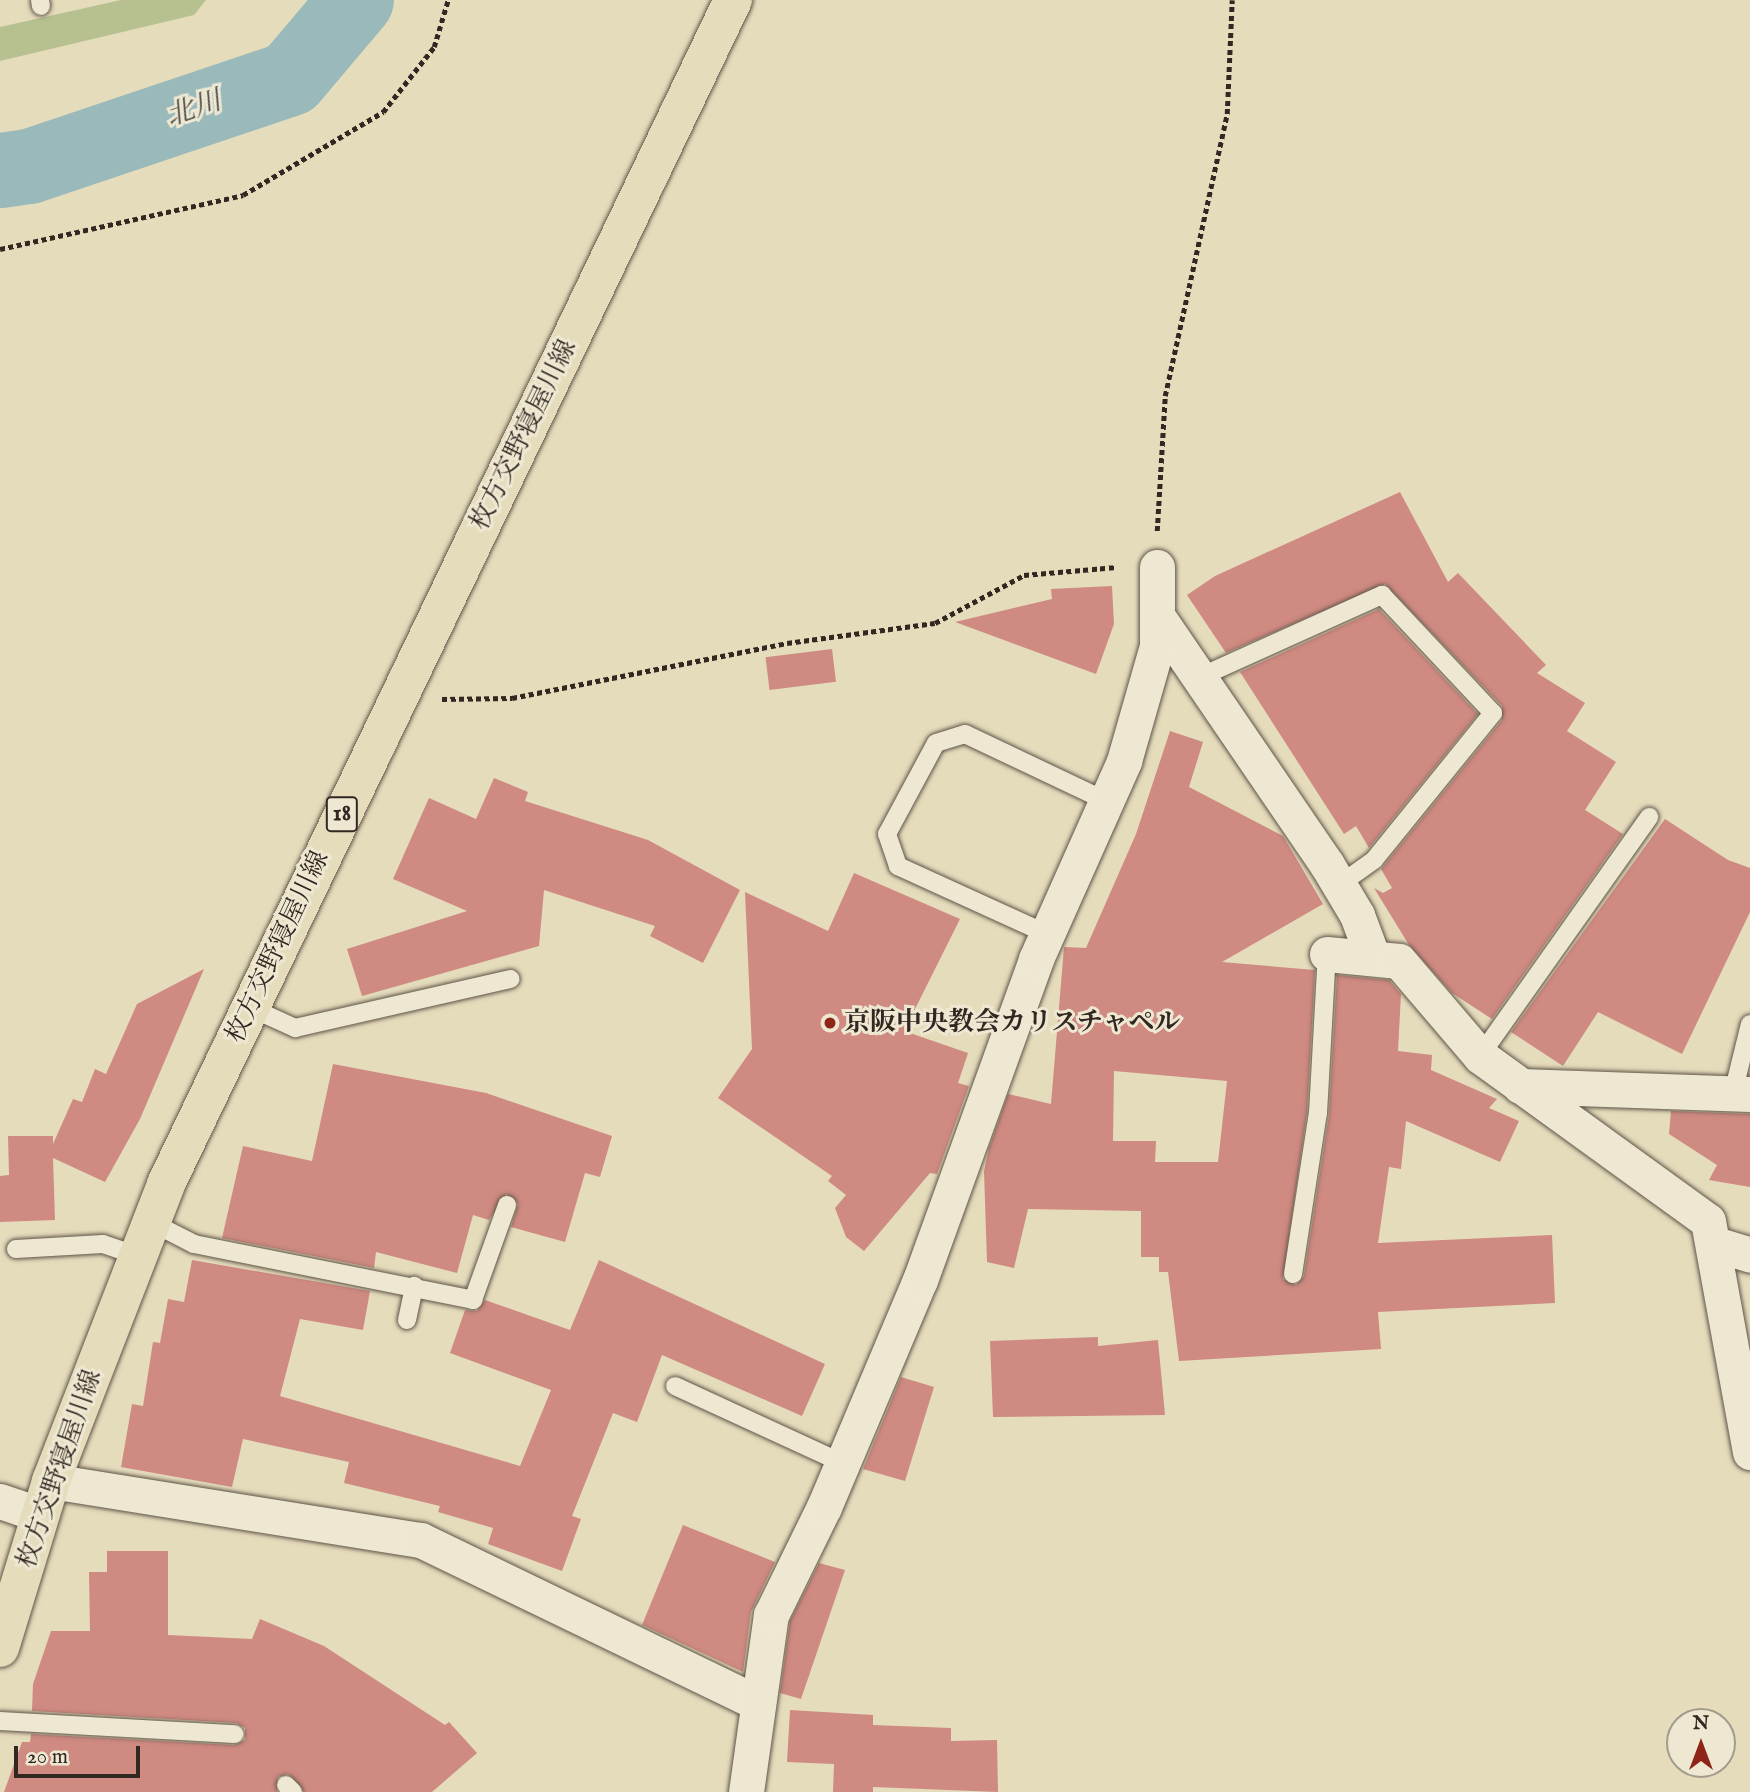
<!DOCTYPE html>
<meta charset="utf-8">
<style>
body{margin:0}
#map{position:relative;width:1750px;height:1792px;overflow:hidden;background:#e5dcbc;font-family:"IM FELL English","Noto Serif JP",serif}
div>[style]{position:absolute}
.green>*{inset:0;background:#b7c08f}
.river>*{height:75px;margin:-37.5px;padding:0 37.5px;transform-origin:37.5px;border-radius:37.5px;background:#99b9ba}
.building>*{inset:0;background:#cf8a81;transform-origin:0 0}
.path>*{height:4.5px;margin-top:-2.25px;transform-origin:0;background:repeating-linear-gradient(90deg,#322721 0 5px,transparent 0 8.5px)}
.roads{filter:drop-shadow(0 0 2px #5f5448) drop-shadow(0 0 2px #5f5448)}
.service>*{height:18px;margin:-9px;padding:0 9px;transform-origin:9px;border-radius:9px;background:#eee8d3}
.minor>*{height:35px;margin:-17.5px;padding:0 17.5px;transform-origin:17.5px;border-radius:17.5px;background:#eee8d3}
.primary>*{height:38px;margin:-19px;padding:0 19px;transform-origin:19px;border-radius:19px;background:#e5dcbc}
.dots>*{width:19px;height:19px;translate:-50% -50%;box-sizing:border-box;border:4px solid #eee8d3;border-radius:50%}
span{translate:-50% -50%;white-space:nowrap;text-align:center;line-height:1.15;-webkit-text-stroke:6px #eee8d3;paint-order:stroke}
.shield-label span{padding:2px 5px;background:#eee8d3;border:2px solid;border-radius:5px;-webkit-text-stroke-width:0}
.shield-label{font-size:24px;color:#322721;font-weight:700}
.street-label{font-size:26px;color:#322721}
.poi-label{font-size:26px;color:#322721;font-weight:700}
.left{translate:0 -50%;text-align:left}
.water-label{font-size:28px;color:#4c4c47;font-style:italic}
.north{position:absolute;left:1666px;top:1708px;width:70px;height:70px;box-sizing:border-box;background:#eee8d3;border:2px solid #a39b8c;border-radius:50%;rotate:0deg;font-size:19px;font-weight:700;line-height:28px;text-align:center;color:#322721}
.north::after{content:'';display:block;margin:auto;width:24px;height:32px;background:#8f2418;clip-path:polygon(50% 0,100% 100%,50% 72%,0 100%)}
.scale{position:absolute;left:14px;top:1746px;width:126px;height:32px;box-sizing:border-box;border:4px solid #322721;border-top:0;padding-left:9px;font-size:21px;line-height:24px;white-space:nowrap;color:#322721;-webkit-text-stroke:5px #eee8d3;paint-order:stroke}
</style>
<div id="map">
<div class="green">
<i style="clip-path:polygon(121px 0,206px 0,194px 15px,0 61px,0 27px)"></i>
</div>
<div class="river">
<i style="left:0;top:170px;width:29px;rotate:-8deg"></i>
<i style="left:29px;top:166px;width:275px;rotate:-18.6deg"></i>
<i style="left:290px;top:78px;width:102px;rotate:-49.8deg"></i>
</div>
<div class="building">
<i style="clip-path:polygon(1400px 492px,1448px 582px,1458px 573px,1546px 665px,1537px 673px,1585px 703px,1567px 731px,1616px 762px,1585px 810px,1623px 834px,1492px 1019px,1452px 993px,1409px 945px,1374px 888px,1383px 893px,1392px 888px,1381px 869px,1502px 720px,1502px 706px,1385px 584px,1226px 653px,1187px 595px,1215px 576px)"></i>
<i style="clip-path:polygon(1112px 586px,1114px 624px,1096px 674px,955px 622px,1052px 599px,1051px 589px)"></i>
<i style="clip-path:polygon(1379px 609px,1478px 714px,1369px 848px,1356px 826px,1344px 834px,1240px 672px)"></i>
<i style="left:832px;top:649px;width:33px;height:67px;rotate:83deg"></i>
<i style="clip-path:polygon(evenodd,1170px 731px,1203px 742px,1189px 787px,1283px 836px,1323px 904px,1222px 962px,1315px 970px,1307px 1112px,1283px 1279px,1296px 1285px,1304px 1276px,1329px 1115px,1337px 975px,1389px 980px,1401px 994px,1398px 1051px,1432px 1055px,1431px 1070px,1497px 1099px,1489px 1108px,1519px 1121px,1500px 1162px,1406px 1121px,1401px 1169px,1389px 1167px,1378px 1243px,1552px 1235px,1555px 1303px,1378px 1312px,1381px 1349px,1179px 1361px,1168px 1272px,1159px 1272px,1159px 1257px,1141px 1257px,1141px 1211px,1028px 1209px,1014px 1268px,987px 1262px,984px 1171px,989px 1148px,1008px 1094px,1051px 1104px,1064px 947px,1086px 948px,1136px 834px,1170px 731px,1114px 1071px,1227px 1081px,1218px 1162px,1155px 1162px,1156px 1141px,1113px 1141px,1114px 1071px)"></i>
<i style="clip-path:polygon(494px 778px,528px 792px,525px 801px,648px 840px,740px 890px,703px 963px,650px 936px,655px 926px,544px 890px,539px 946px,362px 996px,347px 949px,467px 911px,393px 879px,429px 798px,476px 819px)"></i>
<i style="clip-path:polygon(1665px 819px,1728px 860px,1750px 868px,1750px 912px,1682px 1054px,1598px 1012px,1563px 1066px,1511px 1032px)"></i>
<i style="clip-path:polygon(854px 873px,960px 919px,904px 1031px,968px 1053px,958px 1083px,969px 1086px,937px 1174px,930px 1173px,864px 1251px,846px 1237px,835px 1208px,846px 1195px,828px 1181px,832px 1176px,718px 1098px,752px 1049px,745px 892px,828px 931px)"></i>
<i style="clip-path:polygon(204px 969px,140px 1119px,105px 1182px,53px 1158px,55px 1220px,0 1222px,0 1176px,9px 1175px,8px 1136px,53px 1136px,53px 1144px,73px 1099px,82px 1102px,95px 1069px,106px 1074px,137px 1004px)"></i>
<i style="clip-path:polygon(333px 1064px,486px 1093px,612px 1136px,600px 1177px,585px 1173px,565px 1242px,511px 1227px,518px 1204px,506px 1194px,489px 1220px,473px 1215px,457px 1273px,376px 1252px,374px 1268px,222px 1238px,243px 1146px,312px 1161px)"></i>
<i style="clip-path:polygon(1671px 1111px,1750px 1114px,1750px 1187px,1709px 1180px,1717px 1165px,1669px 1134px)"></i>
<i style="clip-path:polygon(192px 1260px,370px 1291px,363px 1330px,300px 1319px,280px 1396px,520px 1466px,551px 1390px,450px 1353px,465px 1310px,477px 1311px,485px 1300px,570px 1330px,599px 1260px,825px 1364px,802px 1416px,662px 1355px,637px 1422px,613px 1413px,572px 1516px,581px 1519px,562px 1571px,488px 1544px,493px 1528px,438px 1512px,440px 1506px,344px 1483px,349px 1462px,243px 1439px,232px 1487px,121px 1467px,132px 1404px,143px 1406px,153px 1342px,160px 1343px,168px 1299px,184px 1302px)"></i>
<i style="clip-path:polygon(1098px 1337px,1098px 1346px,1158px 1340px,1165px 1415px,993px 1417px,990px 1341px)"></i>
<i style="clip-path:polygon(901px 1377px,934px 1387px,905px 1481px,863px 1469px)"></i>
<i style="clip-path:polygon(683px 1525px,775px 1562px,751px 1612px,743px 1672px,642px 1625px)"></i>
<i style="clip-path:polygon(107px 1551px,168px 1551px,168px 1635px,252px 1639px,260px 1619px,324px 1646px,445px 1725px,449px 1722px,477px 1753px,432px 1792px,304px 1792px,288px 1774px,278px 1777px,277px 1792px,4px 1792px,22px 1742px,30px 1742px,31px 1734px,234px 1745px,245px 1740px,245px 1728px,236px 1723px,32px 1711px,33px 1684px,51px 1631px,90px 1631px,89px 1572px,107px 1572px)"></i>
<i style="clip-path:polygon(819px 1563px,845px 1570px,801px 1699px,780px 1693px,790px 1621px)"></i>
<i style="clip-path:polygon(790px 1710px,873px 1715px,873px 1725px,951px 1728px,951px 1741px,997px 1740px,998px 1792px,873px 1787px,873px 1792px,833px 1792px,834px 1764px,787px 1762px)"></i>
</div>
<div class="path">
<i style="left:0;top:249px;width:249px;rotate:-12.5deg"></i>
<i style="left:243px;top:195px;width:163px;rotate:-30.7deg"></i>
<i style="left:383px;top:112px;width:83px;rotate:-51.9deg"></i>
<i style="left:434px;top:47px;width:49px;rotate:-73.4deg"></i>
<i style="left:1157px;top:531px;width:135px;rotate:-86.6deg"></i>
<i style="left:1165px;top:396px;width:289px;rotate:-77.6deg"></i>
<i style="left:1227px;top:114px;width:114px;rotate:-87.5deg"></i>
<i style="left:442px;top:699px;width:70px;rotate:-0.8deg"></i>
<i style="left:512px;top:698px;width:280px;rotate:-11.3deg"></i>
<i style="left:787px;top:643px;width:149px;rotate:-7.7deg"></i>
<i style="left:935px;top:623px;width:101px;rotate:-28.3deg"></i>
<i style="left:1024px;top:575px;width:93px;rotate:-4.9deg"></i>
</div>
<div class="roads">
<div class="service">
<i style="left:40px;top:0;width:6px;rotate:81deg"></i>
<i style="left:1200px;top:677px;width:200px;rotate:-24.3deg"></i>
<i style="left:1382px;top:595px;width:162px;rotate:46.8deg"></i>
<i style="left:1493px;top:713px;width:189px;rotate:129deg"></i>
<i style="left:1374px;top:860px;width:43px;rotate:144.5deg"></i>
<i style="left:1047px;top:934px;width:164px;rotate:-155.5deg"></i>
<i style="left:898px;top:866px;width:34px;rotate:-109deg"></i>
<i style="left:887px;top:834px;width:103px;rotate:-61.7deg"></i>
<i style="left:936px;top:743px;width:30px;rotate:-17deg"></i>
<i style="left:965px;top:734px;width:156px;rotate:25.4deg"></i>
<i style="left:249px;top:1007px;width:51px;rotate:24.5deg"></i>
<i style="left:295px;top:1028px;width:221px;rotate:-12.8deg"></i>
<i style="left:1480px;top:1056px;width:293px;rotate:-54.7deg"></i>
<i style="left:1733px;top:1093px;width:71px;rotate:-76.2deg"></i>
<i style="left:151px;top:1222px;width:48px;rotate:27.1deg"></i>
<i style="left:194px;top:1244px;width:285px;rotate:11.3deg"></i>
<i style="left:473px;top:1300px;width:101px;rotate:-70.3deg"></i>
<i style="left:16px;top:1249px;width:87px;rotate:-3.3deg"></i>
<i style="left:103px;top:1244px;width:37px;rotate:19deg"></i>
<i style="left:1293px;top:1274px;width:163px;rotate:-81.2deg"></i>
<i style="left:1318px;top:1113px;width:159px;rotate:-86.8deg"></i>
<i style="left:407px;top:1320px;width:35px;rotate:-78deg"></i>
<i style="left:675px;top:1386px;width:182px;rotate:24.7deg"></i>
<i style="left:0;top:1721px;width:235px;rotate:3.2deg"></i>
<i style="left:286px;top:1785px;width:10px;rotate:45deg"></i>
</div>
<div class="minor">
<i style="left:1158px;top:617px;width:298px;rotate:55.7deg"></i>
<i style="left:1326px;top:863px;width:61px;rotate:59.2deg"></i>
<i style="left:1357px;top:915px;width:46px;rotate:69.6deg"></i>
<i style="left:1327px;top:954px;width:72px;rotate:5.6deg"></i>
<i style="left:1399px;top:961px;width:125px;rotate:49.5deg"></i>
<i style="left:1480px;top:1056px;width:281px;rotate:35.9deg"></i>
<i style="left:1708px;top:1221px;width:235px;rotate:79.7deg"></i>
<i style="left:1520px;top:1086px;width:230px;rotate:2deg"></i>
<i style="left:1715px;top:1244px;width:37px;rotate:17deg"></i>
<i style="left:51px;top:1481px;width:375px;rotate:9.1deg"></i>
<i style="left:421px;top:1540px;width:374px;rotate:25.8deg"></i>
<i style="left:0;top:1501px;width:43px;rotate:18.9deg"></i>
<i style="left:746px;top:1792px;width:179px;rotate:-82deg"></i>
<i style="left:771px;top:1615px;width:120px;rotate:-63.9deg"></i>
<i style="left:824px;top:1507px;width:246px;rotate:-67.1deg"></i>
<i style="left:920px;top:1280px;width:341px;rotate:-70.1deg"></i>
<i style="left:1036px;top:959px;width:217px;rotate:-66deg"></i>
<i style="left:1124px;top:761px;width:120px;rotate:-74deg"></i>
<i style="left:1157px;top:646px;width:79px;rotate:-90deg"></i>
</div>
<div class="primary">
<i style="left:0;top:1648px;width:175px;rotate:-73deg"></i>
<i style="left:51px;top:1481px;width:318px;rotate:-68.8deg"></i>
<i style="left:166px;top:1184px;width:1313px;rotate:-64.41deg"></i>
</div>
</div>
<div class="dots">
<i style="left:830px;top:1023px;background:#8f2418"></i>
</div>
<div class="shield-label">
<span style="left:342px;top:814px">18</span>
</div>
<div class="street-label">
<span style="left:524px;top:435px;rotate:-64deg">枚方交野寝屋川線</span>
<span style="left:278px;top:947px;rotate:-65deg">枚方交野寝屋川線</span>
<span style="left:60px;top:1469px;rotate:-71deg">枚方交野寝屋川線</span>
</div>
<div class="poi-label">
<span class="left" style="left:844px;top:1023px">京阪中央教会カリスチャペル</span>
</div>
<div class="water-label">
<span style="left:194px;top:110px;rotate:-19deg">北川</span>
</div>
<div class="north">N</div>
<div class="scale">20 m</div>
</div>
